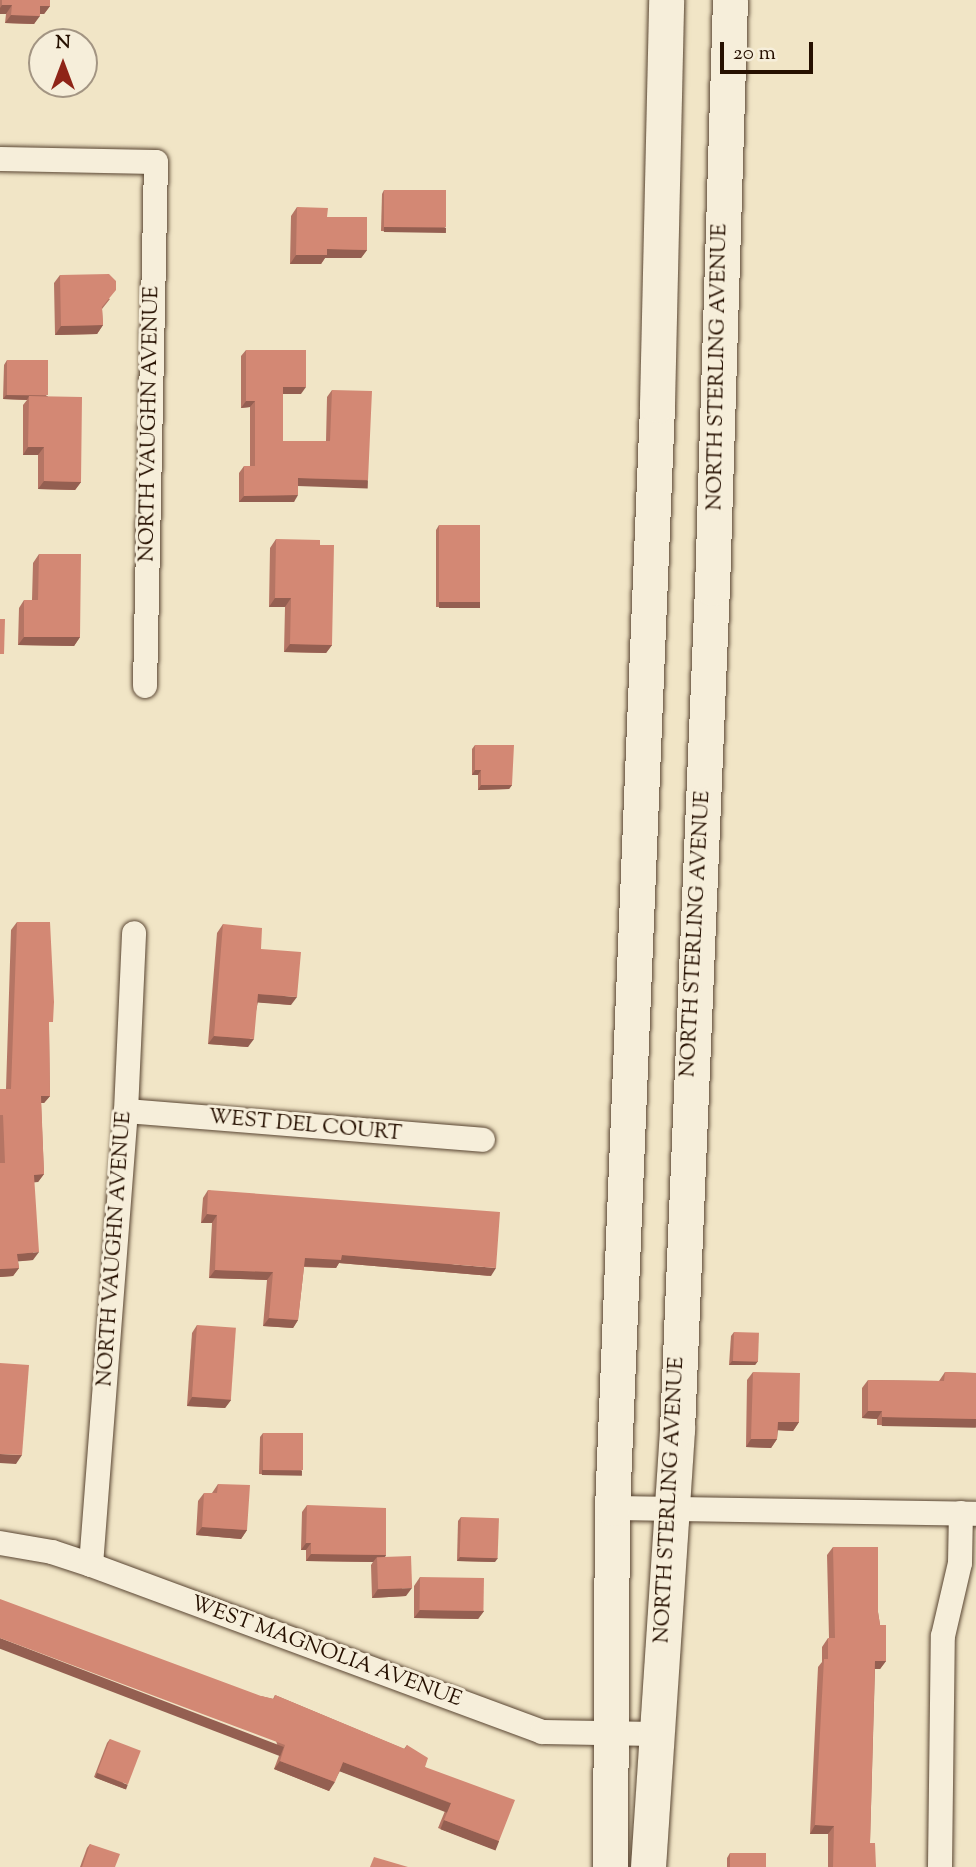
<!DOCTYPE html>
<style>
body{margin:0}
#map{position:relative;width:976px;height:1867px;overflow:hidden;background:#f1e5c6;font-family:"Sorts Mill Goudy",serif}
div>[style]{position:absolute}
.roads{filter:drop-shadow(0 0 2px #594532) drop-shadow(0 0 2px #594532)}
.street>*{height:24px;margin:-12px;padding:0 12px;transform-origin:12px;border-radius:12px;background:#f6eeda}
.secondary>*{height:35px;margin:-17.5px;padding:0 17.5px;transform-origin:17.5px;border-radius:17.5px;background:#f6eeda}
.wall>*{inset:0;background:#b57564}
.shaded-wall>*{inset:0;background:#945f51;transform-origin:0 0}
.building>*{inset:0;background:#d38874;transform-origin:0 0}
span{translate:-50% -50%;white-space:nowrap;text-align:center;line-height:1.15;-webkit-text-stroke:6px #f6eeda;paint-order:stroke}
.street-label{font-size:21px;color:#261000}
.north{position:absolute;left:28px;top:28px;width:70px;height:70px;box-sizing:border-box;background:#f6eeda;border:2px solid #a39583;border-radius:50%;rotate:0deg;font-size:19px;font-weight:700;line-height:28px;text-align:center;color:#261000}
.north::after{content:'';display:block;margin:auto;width:24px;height:32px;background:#8f2418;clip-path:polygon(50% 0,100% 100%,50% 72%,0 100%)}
.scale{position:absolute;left:720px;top:42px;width:93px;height:32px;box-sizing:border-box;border:4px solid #261000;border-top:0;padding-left:9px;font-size:21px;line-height:24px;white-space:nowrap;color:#261000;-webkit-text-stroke:5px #f6eeda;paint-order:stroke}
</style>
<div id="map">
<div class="roads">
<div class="street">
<i style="left:0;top:159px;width:156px;rotate:1.1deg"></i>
<i style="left:156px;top:162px;width:524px;rotate:91.2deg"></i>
<i style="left:126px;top:1111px;width:358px;rotate:4.6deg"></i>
<i style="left:612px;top:1508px;width:364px;rotate:0.9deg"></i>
<i style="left:0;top:1543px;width:53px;rotate:9.8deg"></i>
<i style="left:52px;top:1552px;width:41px;rotate:18.4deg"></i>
<i style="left:91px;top:1565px;width:481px;rotate:20.3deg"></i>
<i style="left:542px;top:1732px;width:114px;rotate:1deg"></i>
<i style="left:91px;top:1565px;width:455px;rotate:-85.6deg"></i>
<i style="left:126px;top:1111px;width:178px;rotate:-87.4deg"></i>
<i style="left:940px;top:1867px;width:231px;rotate:-89.3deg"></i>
<i style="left:943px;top:1636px;width:75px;rotate:-76.9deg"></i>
<i style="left:960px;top:1563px;width:50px;rotate:-88.9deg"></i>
</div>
<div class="secondary">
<i style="left:610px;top:1867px;width:359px;rotate:-89.7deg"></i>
<i style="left:612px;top:1508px;width:1104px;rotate:-87.66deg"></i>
<i style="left:657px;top:405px;width:405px;rotate:-88.7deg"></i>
<i style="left:648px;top:1867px;width:439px;rotate:-86.2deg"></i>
<i style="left:677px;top:1429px;width:842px;rotate:-87.62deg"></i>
<i style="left:712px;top:588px;width:588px;rotate:-88.25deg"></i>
</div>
</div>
<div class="wall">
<i style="clip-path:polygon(0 0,50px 0,50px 6px,44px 14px,40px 14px,34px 24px,5px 23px,6px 14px,0 14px)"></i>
<i style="clip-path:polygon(384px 190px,446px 228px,443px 232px,381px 231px,382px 194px)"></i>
<i style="clip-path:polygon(297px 207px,327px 217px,367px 250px,361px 258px,325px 258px,321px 264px,290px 264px,291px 216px)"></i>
<i style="clip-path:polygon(60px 275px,110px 299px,102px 309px,103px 325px,97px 334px,55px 335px,54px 283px)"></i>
<i style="clip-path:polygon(246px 350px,301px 394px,283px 394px,283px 441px,326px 441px,327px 397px,332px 390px,368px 480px,363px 486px,298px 485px,294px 502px,239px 502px,239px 473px,244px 466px,250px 466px,250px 407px,241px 408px,241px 356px)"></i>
<i style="clip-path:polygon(7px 360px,48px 397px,81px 482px,75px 490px,38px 489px,38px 455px,23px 455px,23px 405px,27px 400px,3px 399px,4px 365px)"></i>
<i style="clip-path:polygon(439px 525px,480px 602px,477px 607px,436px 607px,436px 530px)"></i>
<i style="clip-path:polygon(276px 539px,332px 645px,326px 653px,284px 652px,285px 607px,269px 607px,270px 548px)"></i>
<i style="clip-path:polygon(39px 554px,80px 637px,74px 646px,18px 645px,19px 608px,24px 600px,32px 600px,33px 563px)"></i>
<i style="clip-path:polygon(475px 745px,512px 785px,509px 789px,478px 790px,478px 775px,472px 775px,472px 749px)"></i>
<i style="clip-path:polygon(17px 922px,49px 1028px,50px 1096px,44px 1103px,41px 1103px,44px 1174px,38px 1182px,34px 1182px,33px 1260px,18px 1261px,19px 1268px,13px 1276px,0 1277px,0 1089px,6px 1089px,11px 930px)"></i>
<i style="clip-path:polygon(223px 924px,291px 1005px,258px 1002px,248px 1047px,208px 1044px,217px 933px)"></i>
<i style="clip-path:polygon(208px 1190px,491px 1276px,339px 1263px,336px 1268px,304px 1267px,298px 1320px,293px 1328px,263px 1326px,267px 1280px,209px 1278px,212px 1223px,201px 1223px,203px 1198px)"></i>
<i style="clip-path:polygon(197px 1325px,231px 1400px,225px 1408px,187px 1406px,192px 1333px)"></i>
<i style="clip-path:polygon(734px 1332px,758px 1361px,755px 1365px,729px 1365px,731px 1336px)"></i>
<i style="clip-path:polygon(753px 1372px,799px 1422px,793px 1431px,778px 1430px,777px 1439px,771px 1448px,746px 1447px,747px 1380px)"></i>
<i style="clip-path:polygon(945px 1372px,976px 1373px,976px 1427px,877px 1425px,877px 1419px,862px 1418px,862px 1388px,868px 1380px,939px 1381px)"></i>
<i style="clip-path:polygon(263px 1433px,302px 1471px,299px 1475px,259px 1474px,260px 1437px)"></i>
<i style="clip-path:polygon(218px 1484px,247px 1530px,241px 1539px,196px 1535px,198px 1501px,204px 1493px,212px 1493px)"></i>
<i style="clip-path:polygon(307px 1505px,386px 1555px,385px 1557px,406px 1596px,372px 1598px,371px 1565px,373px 1562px,306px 1561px,306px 1550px,301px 1550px,302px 1512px)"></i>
<i style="clip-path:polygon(461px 1517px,495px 1562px,457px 1561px,458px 1521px)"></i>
<i style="clip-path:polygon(833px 1547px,878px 1612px,886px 1661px,880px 1669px,875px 1669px,870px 1843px,876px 1867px,828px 1867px,828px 1834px,810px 1834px,818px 1667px,822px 1662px,822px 1647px,828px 1638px,829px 1638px,827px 1555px)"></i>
<i style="clip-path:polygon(420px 1577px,484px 1611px,478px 1619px,414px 1618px,414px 1586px)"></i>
<i style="clip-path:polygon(275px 1695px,404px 1749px,407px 1745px,425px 1767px,499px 1841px,493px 1849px,438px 1828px,445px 1811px,340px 1771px,329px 1791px,274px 1769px,280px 1753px,261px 1696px,273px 1699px)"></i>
<i style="clip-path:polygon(110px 1739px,125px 1789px,94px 1777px,107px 1743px)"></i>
<i style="clip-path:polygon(90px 1844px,115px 1867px,80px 1867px,87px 1848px)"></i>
<i style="clip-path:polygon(730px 1853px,766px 1867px,727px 1867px,727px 1858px)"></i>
</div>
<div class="shaded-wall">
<i style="clip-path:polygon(2px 5px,12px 5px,6px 14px,0 14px,0 8px)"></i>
<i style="clip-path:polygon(40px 6px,50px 6px,44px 14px,34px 14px)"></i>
<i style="clip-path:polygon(11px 15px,40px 16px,34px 24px,5px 23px)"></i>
<i style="left:384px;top:227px;width:62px;height:5px;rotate:1deg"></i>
<i style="clip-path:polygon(327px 249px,367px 250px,361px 258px,325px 258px,321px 264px,290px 264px,296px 255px)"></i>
<i style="clip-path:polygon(103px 325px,97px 334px,55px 335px,61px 326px)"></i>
<i style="clip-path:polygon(283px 387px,306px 387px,301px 394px,278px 394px)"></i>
<i style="clip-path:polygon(6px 395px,48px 396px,45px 400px,29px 396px,27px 400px,3px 399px)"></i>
<i style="clip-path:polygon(246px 401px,255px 401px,250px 407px,241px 408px)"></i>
<i style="clip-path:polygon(28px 447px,44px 447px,38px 455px,23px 455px)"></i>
<i style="left:298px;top:478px;width:70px;height:8px;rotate:2deg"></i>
<i style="clip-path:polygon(44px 481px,81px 482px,75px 490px,38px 489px)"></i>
<i style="clip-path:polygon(298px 495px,294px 502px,239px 502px,244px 496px)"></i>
<i style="clip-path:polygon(275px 598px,291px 598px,285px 607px,269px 607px)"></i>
<i style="left:439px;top:602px;width:41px;height:6px"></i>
<i style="clip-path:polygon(24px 637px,80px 637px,74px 646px,18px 645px)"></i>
<i style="clip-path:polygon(290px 644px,332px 645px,326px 653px,284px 652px)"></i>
<i style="clip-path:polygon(475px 770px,481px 770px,478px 775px,472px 775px)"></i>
<i style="clip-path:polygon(481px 785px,512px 785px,509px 789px,478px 790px)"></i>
<i style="clip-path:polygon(258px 994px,297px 997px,291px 1005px,252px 1002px)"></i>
<i style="clip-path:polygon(214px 1036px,254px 1039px,248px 1047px,208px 1044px)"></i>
<i style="clip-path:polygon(41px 1096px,50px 1096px,44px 1103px,35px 1103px)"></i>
<i style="clip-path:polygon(44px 1174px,38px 1182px,28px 1183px,34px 1175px)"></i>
<i style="clip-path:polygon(207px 1214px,217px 1215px,212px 1223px,201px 1223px)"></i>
<i style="clip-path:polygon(39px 1252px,33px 1260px,12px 1262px,17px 1254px)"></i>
<i style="clip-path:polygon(342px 1255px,496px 1268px,491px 1276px,339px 1263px,336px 1268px,299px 1266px,305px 1258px)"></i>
<i style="clip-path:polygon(19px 1268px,13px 1276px,0 1277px,0 1269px)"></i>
<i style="clip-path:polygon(215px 1270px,273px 1272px,267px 1280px,209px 1278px)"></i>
<i style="clip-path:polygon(269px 1318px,298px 1320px,293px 1328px,263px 1326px)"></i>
<i style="clip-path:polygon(732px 1361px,758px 1361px,755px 1365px,729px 1365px)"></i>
<i style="clip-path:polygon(192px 1397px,231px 1400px,225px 1408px,187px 1406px)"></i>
<i style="clip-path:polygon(868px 1411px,882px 1411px,877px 1419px,862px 1418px)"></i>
<i style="left:882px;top:1417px;width:94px;height:9px;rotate:1deg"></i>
<i style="clip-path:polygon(778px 1422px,799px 1422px,793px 1431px,772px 1430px)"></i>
<i style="clip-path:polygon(751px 1439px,777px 1439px,771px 1448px,746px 1447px)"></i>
<i style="clip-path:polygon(0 1454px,22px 1455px,16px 1464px,0 1463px)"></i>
<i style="left:262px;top:1470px;width:40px;height:5px;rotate:1deg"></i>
<i style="clip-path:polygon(202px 1527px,247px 1530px,241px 1539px,196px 1535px)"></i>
<i style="clip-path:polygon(306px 1543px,311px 1543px,306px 1550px,301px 1550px)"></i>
<i style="clip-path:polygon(311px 1554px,386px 1555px,381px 1563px,377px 1557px,373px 1562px,306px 1561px)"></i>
<i style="clip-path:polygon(460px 1557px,498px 1558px,495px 1562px,457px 1561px)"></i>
<i style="clip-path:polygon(412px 1588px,406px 1596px,372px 1598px,378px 1589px)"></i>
<i style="clip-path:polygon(420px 1610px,484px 1611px,478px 1619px,414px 1618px)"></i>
<i style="left:0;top:1638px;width:304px;height:10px;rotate:21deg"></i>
<i style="clip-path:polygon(875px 1661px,886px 1661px,880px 1669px,869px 1669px)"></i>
<i style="clip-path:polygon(280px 1761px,335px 1782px,329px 1791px,274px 1769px)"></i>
<i style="left:343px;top:1762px;width:116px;height:10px;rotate:21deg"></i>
<i style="left:97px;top:1773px;width:33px;height:5px;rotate:21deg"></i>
<i style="left:444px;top:1820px;width:59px;height:10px;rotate:21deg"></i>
<i style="clip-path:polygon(815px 1825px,834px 1826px,828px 1834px,810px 1834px)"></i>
</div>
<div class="building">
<i style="clip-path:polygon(2px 0,50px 0,50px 6px,40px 6px,40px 16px,11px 15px,12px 5px,2px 5px)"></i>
<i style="left:384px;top:190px;width:62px;height:37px"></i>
<i style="clip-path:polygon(297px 207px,328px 208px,327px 217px,367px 217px,367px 250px,327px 249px,327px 255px,296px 255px)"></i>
<i style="clip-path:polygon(109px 274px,116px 281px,116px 290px,102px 307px,103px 325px,61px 326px,60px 275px)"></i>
<i style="clip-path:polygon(246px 350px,306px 350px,306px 387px,283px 387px,283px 441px,330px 441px,332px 390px,372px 391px,368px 480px,298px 478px,298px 495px,244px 496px,244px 466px,255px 466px,255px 401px,246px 401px)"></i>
<i style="left:7px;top:360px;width:41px;height:35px"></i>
<i style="clip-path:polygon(29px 396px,82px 397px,81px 482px,44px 481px,44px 447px,28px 447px)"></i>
<i style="left:439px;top:525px;width:41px;height:77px"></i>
<i style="clip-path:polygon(276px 539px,320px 540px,320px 545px,334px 545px,332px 645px,290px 644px,291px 598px,275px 598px)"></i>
<i style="clip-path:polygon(39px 554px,81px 554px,80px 637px,24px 637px,24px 600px,38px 600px)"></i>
<i style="clip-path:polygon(0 619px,5px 619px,4px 654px,0 654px)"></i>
<i style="clip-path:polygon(475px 745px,514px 745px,512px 785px,481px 785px,481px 770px,475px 770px)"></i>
<i style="clip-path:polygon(17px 922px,50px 922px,54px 1002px,53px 1022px,49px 1022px,50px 1096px,41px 1096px,44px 1174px,34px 1175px,39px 1252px,17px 1254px,19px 1268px,0 1269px,0 1163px,5px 1163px,3px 1115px,0 1115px,0 1089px,11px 1089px)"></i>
<i style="clip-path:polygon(223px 924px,262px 928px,261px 949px,301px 952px,297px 997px,258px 994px,254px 1039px,214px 1036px)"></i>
<i style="clip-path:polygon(208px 1190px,500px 1212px,496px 1268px,342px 1255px,341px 1260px,305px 1258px,298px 1320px,269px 1318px,273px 1272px,215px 1270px,217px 1215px,207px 1214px)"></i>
<i style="left:197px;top:1325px;width:39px;height:72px;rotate:4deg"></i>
<i style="left:734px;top:1332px;width:25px;height:29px;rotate:2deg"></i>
<i style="clip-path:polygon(0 1363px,29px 1365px,22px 1455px,0 1454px)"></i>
<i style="clip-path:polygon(753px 1372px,800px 1373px,799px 1422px,778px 1422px,777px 1439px,751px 1439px)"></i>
<i style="clip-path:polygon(945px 1372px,976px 1373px,976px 1419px,882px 1417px,882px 1411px,868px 1411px,868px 1380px,944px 1381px)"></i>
<i style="left:263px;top:1433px;width:40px;height:37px"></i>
<i style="clip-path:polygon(218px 1484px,250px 1485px,247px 1530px,202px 1527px,204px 1493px,217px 1493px)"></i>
<i style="clip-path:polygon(307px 1505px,386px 1508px,386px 1555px,311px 1554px,311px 1543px,306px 1543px)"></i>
<i style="left:461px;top:1517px;width:38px;height:40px;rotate:2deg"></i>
<i style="clip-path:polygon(833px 1547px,878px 1547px,878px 1612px,880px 1625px,886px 1625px,886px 1661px,875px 1661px,870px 1843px,875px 1843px,876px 1867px,833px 1867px,834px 1826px,815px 1825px,824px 1659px,828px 1659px,828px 1638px,835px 1638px)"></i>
<i style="left:411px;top:1556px;width:32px;height:34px;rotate:88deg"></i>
<i style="left:420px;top:1577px;width:64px;height:33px;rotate:1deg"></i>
<i style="clip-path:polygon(0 1599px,261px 1696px,274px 1699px,275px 1695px,405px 1749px,407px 1745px,428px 1758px,425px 1767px,515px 1800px,499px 1841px,444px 1820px,451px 1803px,343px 1762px,335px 1782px,280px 1761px,285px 1745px,0 1638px)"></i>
<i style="left:110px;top:1739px;width:33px;height:36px;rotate:21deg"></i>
<i style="clip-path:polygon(90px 1844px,120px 1854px,115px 1867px,82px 1867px)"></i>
<i style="left:730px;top:1853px;width:36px;height:14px"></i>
<i style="clip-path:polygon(374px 1857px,408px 1867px,370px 1867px)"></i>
</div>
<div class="street-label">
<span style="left:718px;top:367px;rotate:-89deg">NORTH STERLING AVENUE</span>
<span style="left:150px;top:424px;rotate:-89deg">NORTH VAUGHN AVENUE</span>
<span style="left:696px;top:934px;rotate:-87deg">NORTH STERLING AVENUE</span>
<span style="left:305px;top:1126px;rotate:5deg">WEST DEL COURT</span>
<span style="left:115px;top:1249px;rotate:-86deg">NORTH VAUGHN AVENUE</span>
<span style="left:670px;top:1500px;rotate:-87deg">NORTH STERLING AVENUE</span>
<span style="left:326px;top:1652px;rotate:20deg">WEST MAGNOLIA AVENUE</span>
</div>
<div class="north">N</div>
<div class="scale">20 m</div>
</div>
